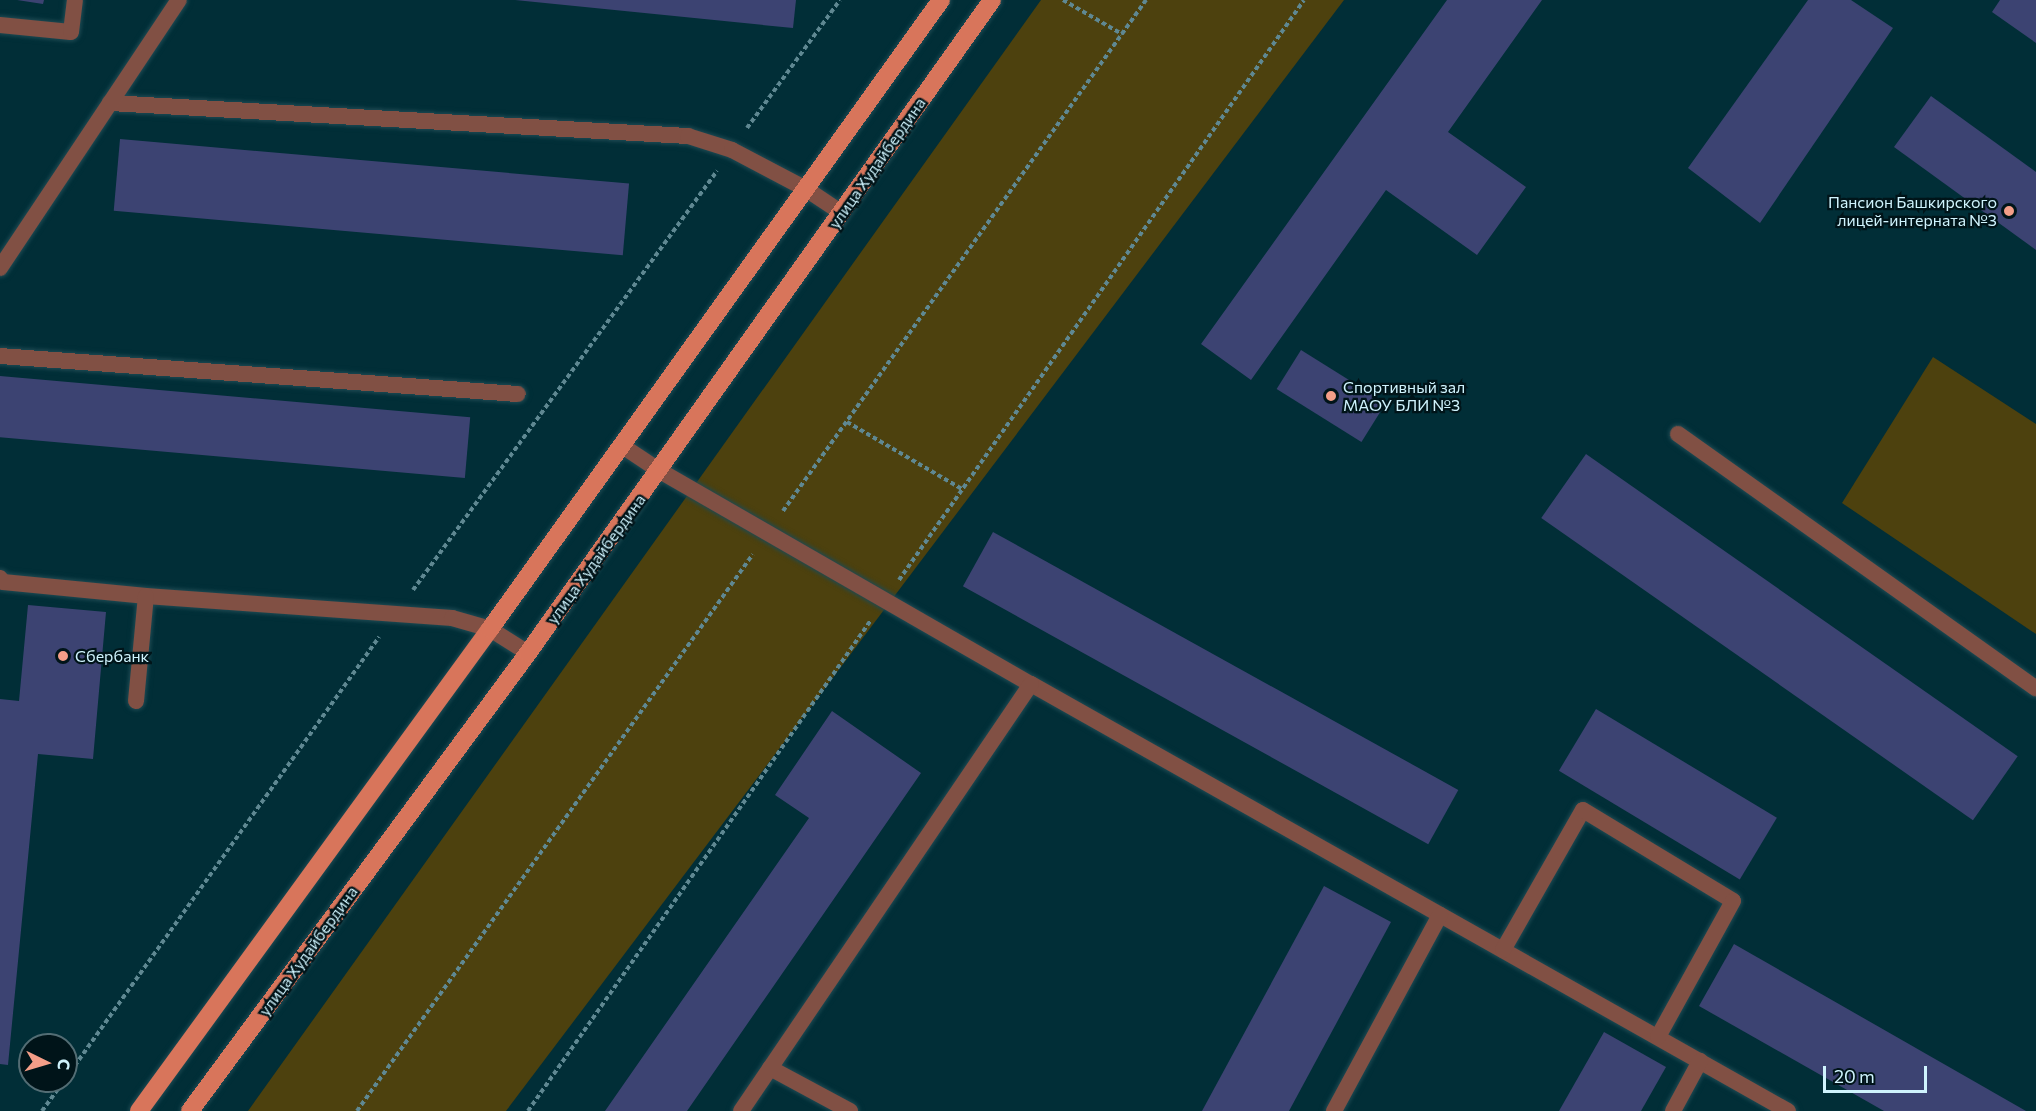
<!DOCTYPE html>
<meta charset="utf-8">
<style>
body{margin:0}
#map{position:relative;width:2036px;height:1111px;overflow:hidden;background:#012e37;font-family:Commissioner,sans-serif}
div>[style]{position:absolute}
.green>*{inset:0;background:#4d410e}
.building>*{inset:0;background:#3c4372;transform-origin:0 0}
.path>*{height:4px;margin-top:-2px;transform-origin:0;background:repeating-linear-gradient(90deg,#5f8892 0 4.5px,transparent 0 7.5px)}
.roads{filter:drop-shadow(0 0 2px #1e4a53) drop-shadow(0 0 2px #1e4a53)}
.lane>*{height:16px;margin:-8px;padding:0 8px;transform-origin:8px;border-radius:8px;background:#815044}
.primary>*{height:18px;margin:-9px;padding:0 9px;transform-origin:9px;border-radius:9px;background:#d8755b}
.dots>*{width:16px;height:16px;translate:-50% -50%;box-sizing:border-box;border:3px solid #001419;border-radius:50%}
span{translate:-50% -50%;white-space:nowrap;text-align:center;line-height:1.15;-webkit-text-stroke:4.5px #001419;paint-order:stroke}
.street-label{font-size:16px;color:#cff3fd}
.poi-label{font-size:16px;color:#cff3fd}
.right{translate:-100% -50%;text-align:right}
.left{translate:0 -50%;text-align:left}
.north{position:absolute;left:18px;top:1033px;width:60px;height:60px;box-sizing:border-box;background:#001419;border:2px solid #536d74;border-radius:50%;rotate:95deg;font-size:16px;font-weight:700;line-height:24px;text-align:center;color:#cff3fd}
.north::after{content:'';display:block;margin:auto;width:21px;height:27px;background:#f49e88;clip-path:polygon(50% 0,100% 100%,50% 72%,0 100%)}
.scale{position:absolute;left:1823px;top:1066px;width:104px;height:27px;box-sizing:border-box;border:3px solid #cff3fd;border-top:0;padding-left:8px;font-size:18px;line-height:21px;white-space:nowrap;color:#cff3fd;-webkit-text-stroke:4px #001419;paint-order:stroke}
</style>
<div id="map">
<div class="green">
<i style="clip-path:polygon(1041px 0,1344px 0,506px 1111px,248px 1111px)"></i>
<i style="clip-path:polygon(1933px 357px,2036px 424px,2036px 634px,1842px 503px)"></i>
</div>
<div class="building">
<i style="clip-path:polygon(17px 0,44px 0,43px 4px)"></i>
<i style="clip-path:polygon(515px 0,796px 0,793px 28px)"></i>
<i style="clip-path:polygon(1447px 0,1542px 0,1448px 132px,1526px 187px,1477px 255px,1386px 190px,1251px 380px,1201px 344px)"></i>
<i style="clip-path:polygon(1808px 0,1851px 0,1893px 28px,1760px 223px,1688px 168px)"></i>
<i style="clip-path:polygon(2000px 0,2036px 0,2036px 43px,1992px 12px)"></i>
<i style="clip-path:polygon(1931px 96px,2036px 172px,2036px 250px,1894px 147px)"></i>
<i style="left:120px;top:139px;width:511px;height:72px;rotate:5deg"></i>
<i style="left:1301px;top:350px;width:100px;height:46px;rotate:32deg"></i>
<i style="left:0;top:376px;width:472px;height:61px;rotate:5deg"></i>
<i style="left:1586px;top:454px;width:527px;height:78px;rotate:35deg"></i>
<i style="left:993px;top:532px;width:532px;height:62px;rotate:29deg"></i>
<i style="clip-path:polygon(28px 605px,106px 612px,93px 759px,38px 754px,8px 1065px,0 1064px,0 699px,19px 701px)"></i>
<i style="left:1596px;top:709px;width:211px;height:72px;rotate:31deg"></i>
<i style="clip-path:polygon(832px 711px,921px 773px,687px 1111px,605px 1111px,809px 818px,775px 795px)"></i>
<i style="clip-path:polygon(1324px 886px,1391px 922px,1289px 1111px,1202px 1111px)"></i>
<i style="clip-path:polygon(1734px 944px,2026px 1111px,1884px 1111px,1699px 1006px)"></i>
<i style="clip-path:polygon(1604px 1032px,1666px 1067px,1641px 1111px,1559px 1111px)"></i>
</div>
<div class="path">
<i style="left:1063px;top:0;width:68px;rotate:30deg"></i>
<i style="left:747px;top:128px;width:158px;rotate:-54deg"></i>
<i style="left:847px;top:422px;width:133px;rotate:30.2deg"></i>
<i style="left:783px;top:511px;width:627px;rotate:-54.61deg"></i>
<i style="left:899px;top:580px;width:707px;rotate:-55.07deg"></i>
<i style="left:413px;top:590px;width:518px;rotate:-54.04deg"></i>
<i style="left:66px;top:1078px;width:541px;rotate:-54.63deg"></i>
<i style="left:42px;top:1111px;width:37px;rotate:-54deg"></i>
<i style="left:357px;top:1111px;width:683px;rotate:-54.59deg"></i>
<i style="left:528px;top:1111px;width:599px;rotate:-55.06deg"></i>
</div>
<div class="roads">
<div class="lane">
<i style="left:0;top:25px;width:71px;rotate:5.6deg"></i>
<i style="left:71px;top:32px;width:32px;rotate:-83deg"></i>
<i style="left:110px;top:103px;width:579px;rotate:3.27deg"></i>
<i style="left:688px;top:136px;width:46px;rotate:17.7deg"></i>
<i style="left:732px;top:150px;width:84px;rotate:27.8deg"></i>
<i style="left:806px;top:189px;width:43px;rotate:33.7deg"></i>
<i style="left:0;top:268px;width:322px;rotate:-56.3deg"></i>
<i style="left:0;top:356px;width:519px;rotate:4.2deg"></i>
<i style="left:1678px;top:434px;width:439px;rotate:35.4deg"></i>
<i style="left:621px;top:445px;width:47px;rotate:33.7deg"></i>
<i style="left:660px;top:471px;width:428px;rotate:29.9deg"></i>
<i style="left:1031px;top:684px;width:869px;rotate:29.43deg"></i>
<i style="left:0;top:578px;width:5px;rotate:53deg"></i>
<i style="left:3px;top:582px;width:144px;rotate:5.6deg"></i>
<i style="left:146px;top:596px;width:307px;rotate:4.1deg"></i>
<i style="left:452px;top:618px;width:40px;rotate:16deg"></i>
<i style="left:490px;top:629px;width:45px;rotate:32.3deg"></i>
<i style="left:136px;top:701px;width:105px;rotate:-84.6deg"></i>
<i style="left:1503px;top:950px;width:161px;rotate:-60.3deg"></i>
<i style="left:1583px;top:810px;width:175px;rotate:31.2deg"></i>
<i style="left:1733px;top:901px;width:155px;rotate:118.9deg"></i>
<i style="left:770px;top:1068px;width:91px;rotate:28.3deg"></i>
<i style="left:741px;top:1111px;width:516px;rotate:-55.82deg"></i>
<i style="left:1334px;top:1111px;width:223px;rotate:-61.6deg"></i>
<i style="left:1673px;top:1111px;width:57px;rotate:-61.6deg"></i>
</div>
<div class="primary">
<i style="left:139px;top:1111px;width:596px;rotate:-53.94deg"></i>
<i style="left:490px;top:629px;width:774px;rotate:-54.36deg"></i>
<i style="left:190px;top:1111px;width:569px;rotate:-53.57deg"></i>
<i style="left:528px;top:653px;width:801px;rotate:-54.6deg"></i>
</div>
</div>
<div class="dots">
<i style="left:2009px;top:211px;background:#f49e88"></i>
<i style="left:1331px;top:396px;background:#f49e88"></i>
<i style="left:63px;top:656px;background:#f49e88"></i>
</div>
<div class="street-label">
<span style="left:877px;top:163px;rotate:-55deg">улица Худайбердина</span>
<span style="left:596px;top:559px;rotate:-54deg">улица Худайбердина</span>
<span style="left:308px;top:951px;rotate:-54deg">улица Худайбердина</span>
</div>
<div class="poi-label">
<span class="right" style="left:1997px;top:211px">Пансион Башкирского<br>лицей-интерната №3</span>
<span class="left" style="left:1343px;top:396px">Спортивный зал<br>МАОУ БЛИ №3</span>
<span class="left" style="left:75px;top:656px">Сбербанк</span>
</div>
<div class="north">С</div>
<div class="scale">20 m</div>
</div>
